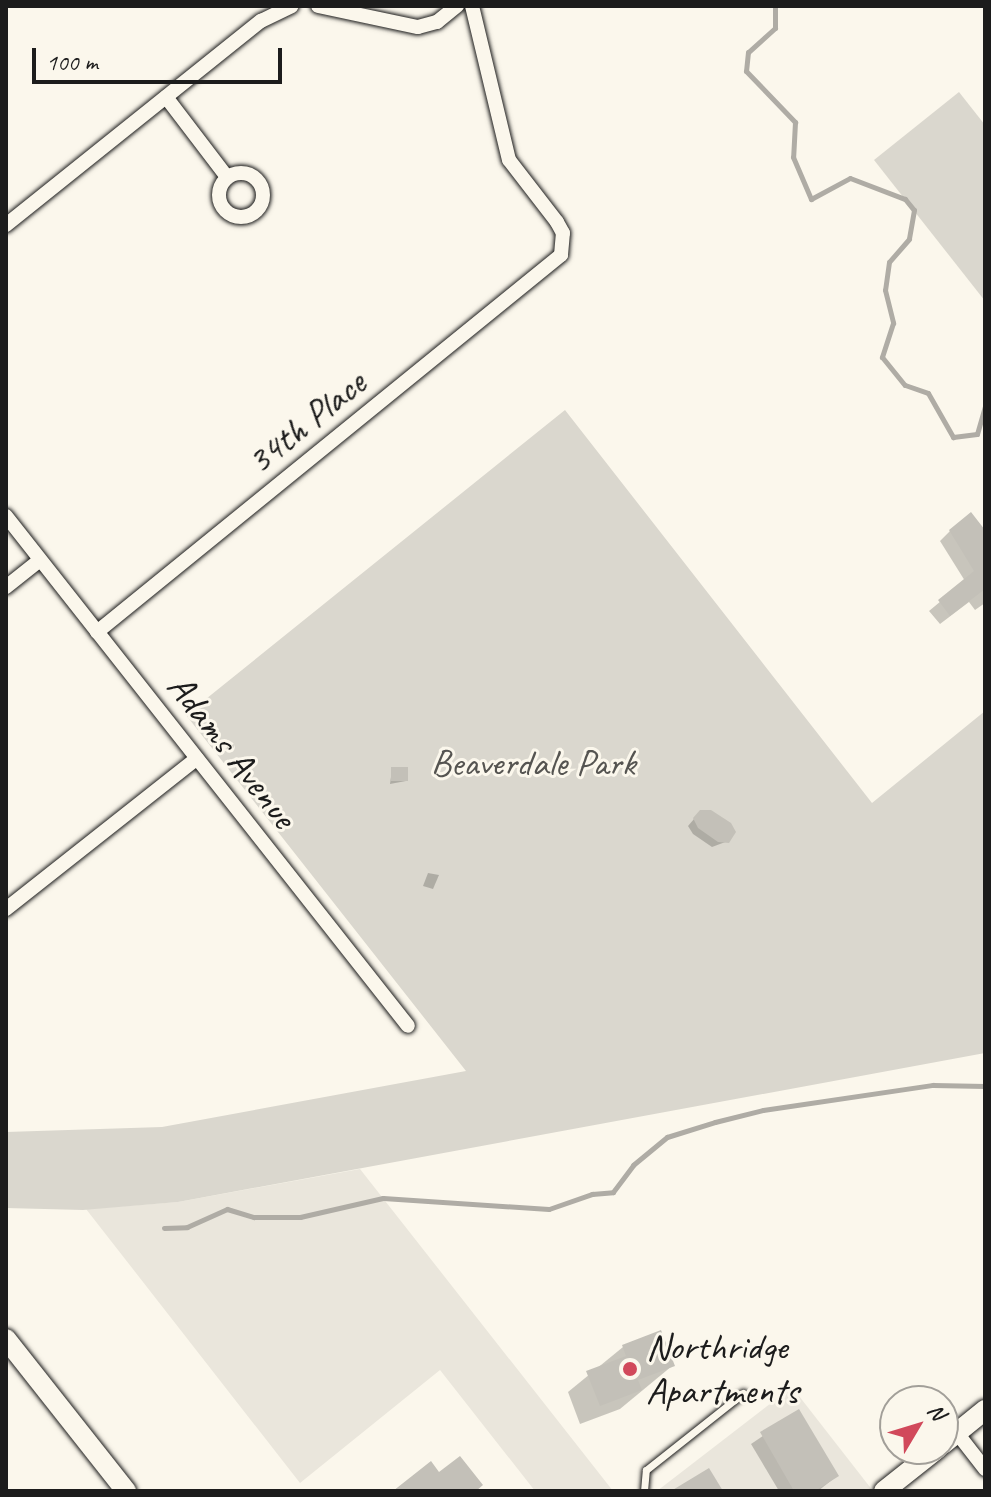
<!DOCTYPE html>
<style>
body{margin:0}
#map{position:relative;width:991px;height:1497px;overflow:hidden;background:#fbf7ec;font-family:Caveat,sans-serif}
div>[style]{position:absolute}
.built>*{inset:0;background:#eae6dc}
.green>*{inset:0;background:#dad7ce}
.shadow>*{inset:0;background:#0003}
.stream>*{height:5px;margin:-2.5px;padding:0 2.5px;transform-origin:2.5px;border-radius:2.5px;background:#afaca5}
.building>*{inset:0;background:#c3c0b8;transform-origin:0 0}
.roads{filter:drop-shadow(0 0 2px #1c1c1c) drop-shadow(0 0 2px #1c1c1c)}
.lane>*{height:7px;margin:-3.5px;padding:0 3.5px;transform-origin:3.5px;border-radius:3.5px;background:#fbf7ec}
.street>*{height:14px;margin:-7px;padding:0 7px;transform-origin:7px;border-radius:7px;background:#fbf7ec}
.street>.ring{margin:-7px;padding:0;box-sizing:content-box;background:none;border:14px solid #fbf7ec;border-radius:50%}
.secondary>*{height:20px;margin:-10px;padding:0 10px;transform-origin:10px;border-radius:10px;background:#fbf7ec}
.dots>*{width:22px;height:22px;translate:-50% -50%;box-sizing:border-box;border:4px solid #fbf7ec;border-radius:50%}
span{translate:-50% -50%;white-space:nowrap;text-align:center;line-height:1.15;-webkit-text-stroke:6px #fbf7ec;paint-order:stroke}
.street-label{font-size:38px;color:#1c1c1c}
.park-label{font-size:38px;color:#555451}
.poi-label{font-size:38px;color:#1c1c1c}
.left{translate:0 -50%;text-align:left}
.frame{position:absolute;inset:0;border:8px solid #1c1c1c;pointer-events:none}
.north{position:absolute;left:879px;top:1385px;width:80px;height:80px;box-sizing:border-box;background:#fbf7ec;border:2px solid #a29f99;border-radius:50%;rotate:52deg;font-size:22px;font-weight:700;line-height:32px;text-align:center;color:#1c1c1c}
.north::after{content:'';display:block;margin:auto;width:28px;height:36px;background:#d1495b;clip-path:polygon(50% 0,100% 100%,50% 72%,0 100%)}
.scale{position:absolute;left:32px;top:48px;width:250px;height:36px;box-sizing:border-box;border:4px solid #1c1c1c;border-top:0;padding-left:10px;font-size:24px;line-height:28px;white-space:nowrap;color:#1c1c1c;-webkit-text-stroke:6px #fbf7ec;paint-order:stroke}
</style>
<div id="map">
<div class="built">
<i style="clip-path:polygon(360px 1169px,613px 1491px,535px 1491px,440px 1370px,300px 1483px,86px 1209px,178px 1202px)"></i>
<i style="clip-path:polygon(792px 1387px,873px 1491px,657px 1491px)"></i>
</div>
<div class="green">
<i style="clip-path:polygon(959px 92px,985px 125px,985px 301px,874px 160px)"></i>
<i style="clip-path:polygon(565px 410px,872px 803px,985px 711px,985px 1053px,178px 1202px,83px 1210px,6px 1208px,6px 1132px,162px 1127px,466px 1071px,186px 715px)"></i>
</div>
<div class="shadow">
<i style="clip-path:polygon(950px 531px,985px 534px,985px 603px,975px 610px,969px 602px,940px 624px,929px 611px,965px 581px,940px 541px)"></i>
<i style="clip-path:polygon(392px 770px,406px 781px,390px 784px)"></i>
<i style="clip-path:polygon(694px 819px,728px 841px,712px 847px,693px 834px,688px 826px)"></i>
<i style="clip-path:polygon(428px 873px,439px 875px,433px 889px,423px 886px)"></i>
<i style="clip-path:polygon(660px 1333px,672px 1366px,620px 1409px,580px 1424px,568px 1392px,623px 1347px)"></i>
<i style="clip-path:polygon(799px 1412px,837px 1476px,818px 1491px,779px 1491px,751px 1444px)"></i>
</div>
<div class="stream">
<i style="left:775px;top:6px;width:22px;rotate:90deg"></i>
<i style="left:775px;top:28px;width:36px;rotate:138deg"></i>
<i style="left:748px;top:52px;width:19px;rotate:96deg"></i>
<i style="left:746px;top:71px;width:71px;rotate:46.1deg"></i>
<i style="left:795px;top:122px;width:35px;rotate:93deg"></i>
<i style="left:793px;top:157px;width:46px;rotate:66.8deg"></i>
<i style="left:811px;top:199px;width:44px;rotate:-28.3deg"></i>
<i style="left:850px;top:178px;width:59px;rotate:20.9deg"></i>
<i style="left:905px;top:199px;width:14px;rotate:51deg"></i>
<i style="left:914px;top:210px;width:29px;rotate:100deg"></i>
<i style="left:909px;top:239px;width:30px;rotate:131deg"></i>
<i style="left:889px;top:262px;width:28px;rotate:98deg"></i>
<i style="left:885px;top:290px;width:34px;rotate:76deg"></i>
<i style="left:893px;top:323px;width:36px;rotate:108deg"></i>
<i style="left:882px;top:357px;width:36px;rotate:51deg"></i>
<i style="left:905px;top:385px;width:24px;rotate:19deg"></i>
<i style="left:928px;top:393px;width:51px;rotate:60.4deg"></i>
<i style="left:953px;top:437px;width:24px;rotate:-7deg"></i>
<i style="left:977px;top:434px;width:29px;rotate:-74deg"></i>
<i style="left:164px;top:1228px;width:23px;rotate:-2deg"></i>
<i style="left:187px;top:1227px;width:44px;rotate:-24.2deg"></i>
<i style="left:227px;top:1209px;width:28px;rotate:17deg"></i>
<i style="left:254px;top:1217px;width:46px"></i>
<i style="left:300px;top:1217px;width:85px;rotate:-12.9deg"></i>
<i style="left:383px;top:1198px;width:166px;rotate:3.8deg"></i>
<i style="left:549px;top:1209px;width:46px;rotate:-19.2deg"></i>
<i style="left:592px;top:1194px;width:21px;rotate:-5deg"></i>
<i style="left:613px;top:1192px;width:34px;rotate:-53deg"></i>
<i style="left:633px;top:1165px;width:44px;rotate:-39.5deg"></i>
<i style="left:667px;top:1137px;width:50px;rotate:-17.4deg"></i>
<i style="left:715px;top:1122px;width:49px;rotate:-14deg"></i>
<i style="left:763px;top:1110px;width:172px;rotate:-8.4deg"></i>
<i style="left:933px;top:1085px;width:52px;rotate:1.1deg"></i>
</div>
<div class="building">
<i style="clip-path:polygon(971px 512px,985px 530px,985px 589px,950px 616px,938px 600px,974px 571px,949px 530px)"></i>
<i style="left:408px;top:767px;width:14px;height:17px;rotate:90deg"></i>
<i style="clip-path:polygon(700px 810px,711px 810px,731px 823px,736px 832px,729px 843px,718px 842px,698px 828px,693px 818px)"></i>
<i style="clip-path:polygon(661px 1330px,675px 1366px,638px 1380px,642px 1390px,600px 1406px,586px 1371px,626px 1356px,622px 1345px)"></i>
<i style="clip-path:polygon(799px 1409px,839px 1476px,815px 1491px,794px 1491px,760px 1432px)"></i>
<i style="clip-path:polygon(460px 1456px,483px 1485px,476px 1491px,393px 1491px,431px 1461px,439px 1472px)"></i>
<i style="clip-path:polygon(709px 1468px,723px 1491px,671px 1491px)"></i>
</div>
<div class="roads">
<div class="lane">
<i style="left:644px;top:1491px;width:21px;rotate:-85deg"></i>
<i style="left:646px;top:1470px;width:124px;rotate:-38.4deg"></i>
</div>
<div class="street">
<i style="left:318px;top:6px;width:102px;rotate:11.9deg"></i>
<i style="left:418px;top:27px;width:20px;rotate:-15deg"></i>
<i style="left:437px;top:22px;width:26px;rotate:-39deg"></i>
<i style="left:166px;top:97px;width:101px;rotate:52.7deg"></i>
<i class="ring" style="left:219px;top:173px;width:30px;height:30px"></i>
<i style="left:6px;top:225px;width:327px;rotate:-38.7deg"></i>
<i style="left:261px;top:21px;width:34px;rotate:-26deg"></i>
<i style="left:6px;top:516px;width:649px;rotate:51.75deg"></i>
<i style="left:6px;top:587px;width:43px;rotate:-38.5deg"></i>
<i style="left:97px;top:632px;width:598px;rotate:-39.09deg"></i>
<i style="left:561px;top:255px;width:22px;rotate:-85deg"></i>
<i style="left:563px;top:233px;width:13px;rotate:-119deg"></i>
<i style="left:557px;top:222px;width:78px;rotate:-127.7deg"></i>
<i style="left:509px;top:160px;width:158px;rotate:-103.5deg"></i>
<i style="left:6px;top:909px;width:243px;rotate:-38.3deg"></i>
<i style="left:957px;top:1433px;width:46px;rotate:52.1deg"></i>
</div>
<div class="secondary">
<i style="left:6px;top:1339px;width:194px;rotate:51.7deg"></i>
<i style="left:943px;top:1444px;width:54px;rotate:-39deg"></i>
<i style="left:884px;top:1491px;width:68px;rotate:-38.4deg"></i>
</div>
</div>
<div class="dots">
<i style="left:630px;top:1369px;background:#d1495b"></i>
</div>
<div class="street-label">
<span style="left:306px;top:422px;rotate:-39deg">34th Place</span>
<span style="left:232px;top:751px;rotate:52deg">Adams Avenue</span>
</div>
<div class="park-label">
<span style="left:533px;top:763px">Beaverdale Park</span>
</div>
<div class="poi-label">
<span class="left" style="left:646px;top:1369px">Northridge<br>Apartments</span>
</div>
<div class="frame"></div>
<div class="north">N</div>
<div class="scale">100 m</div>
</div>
